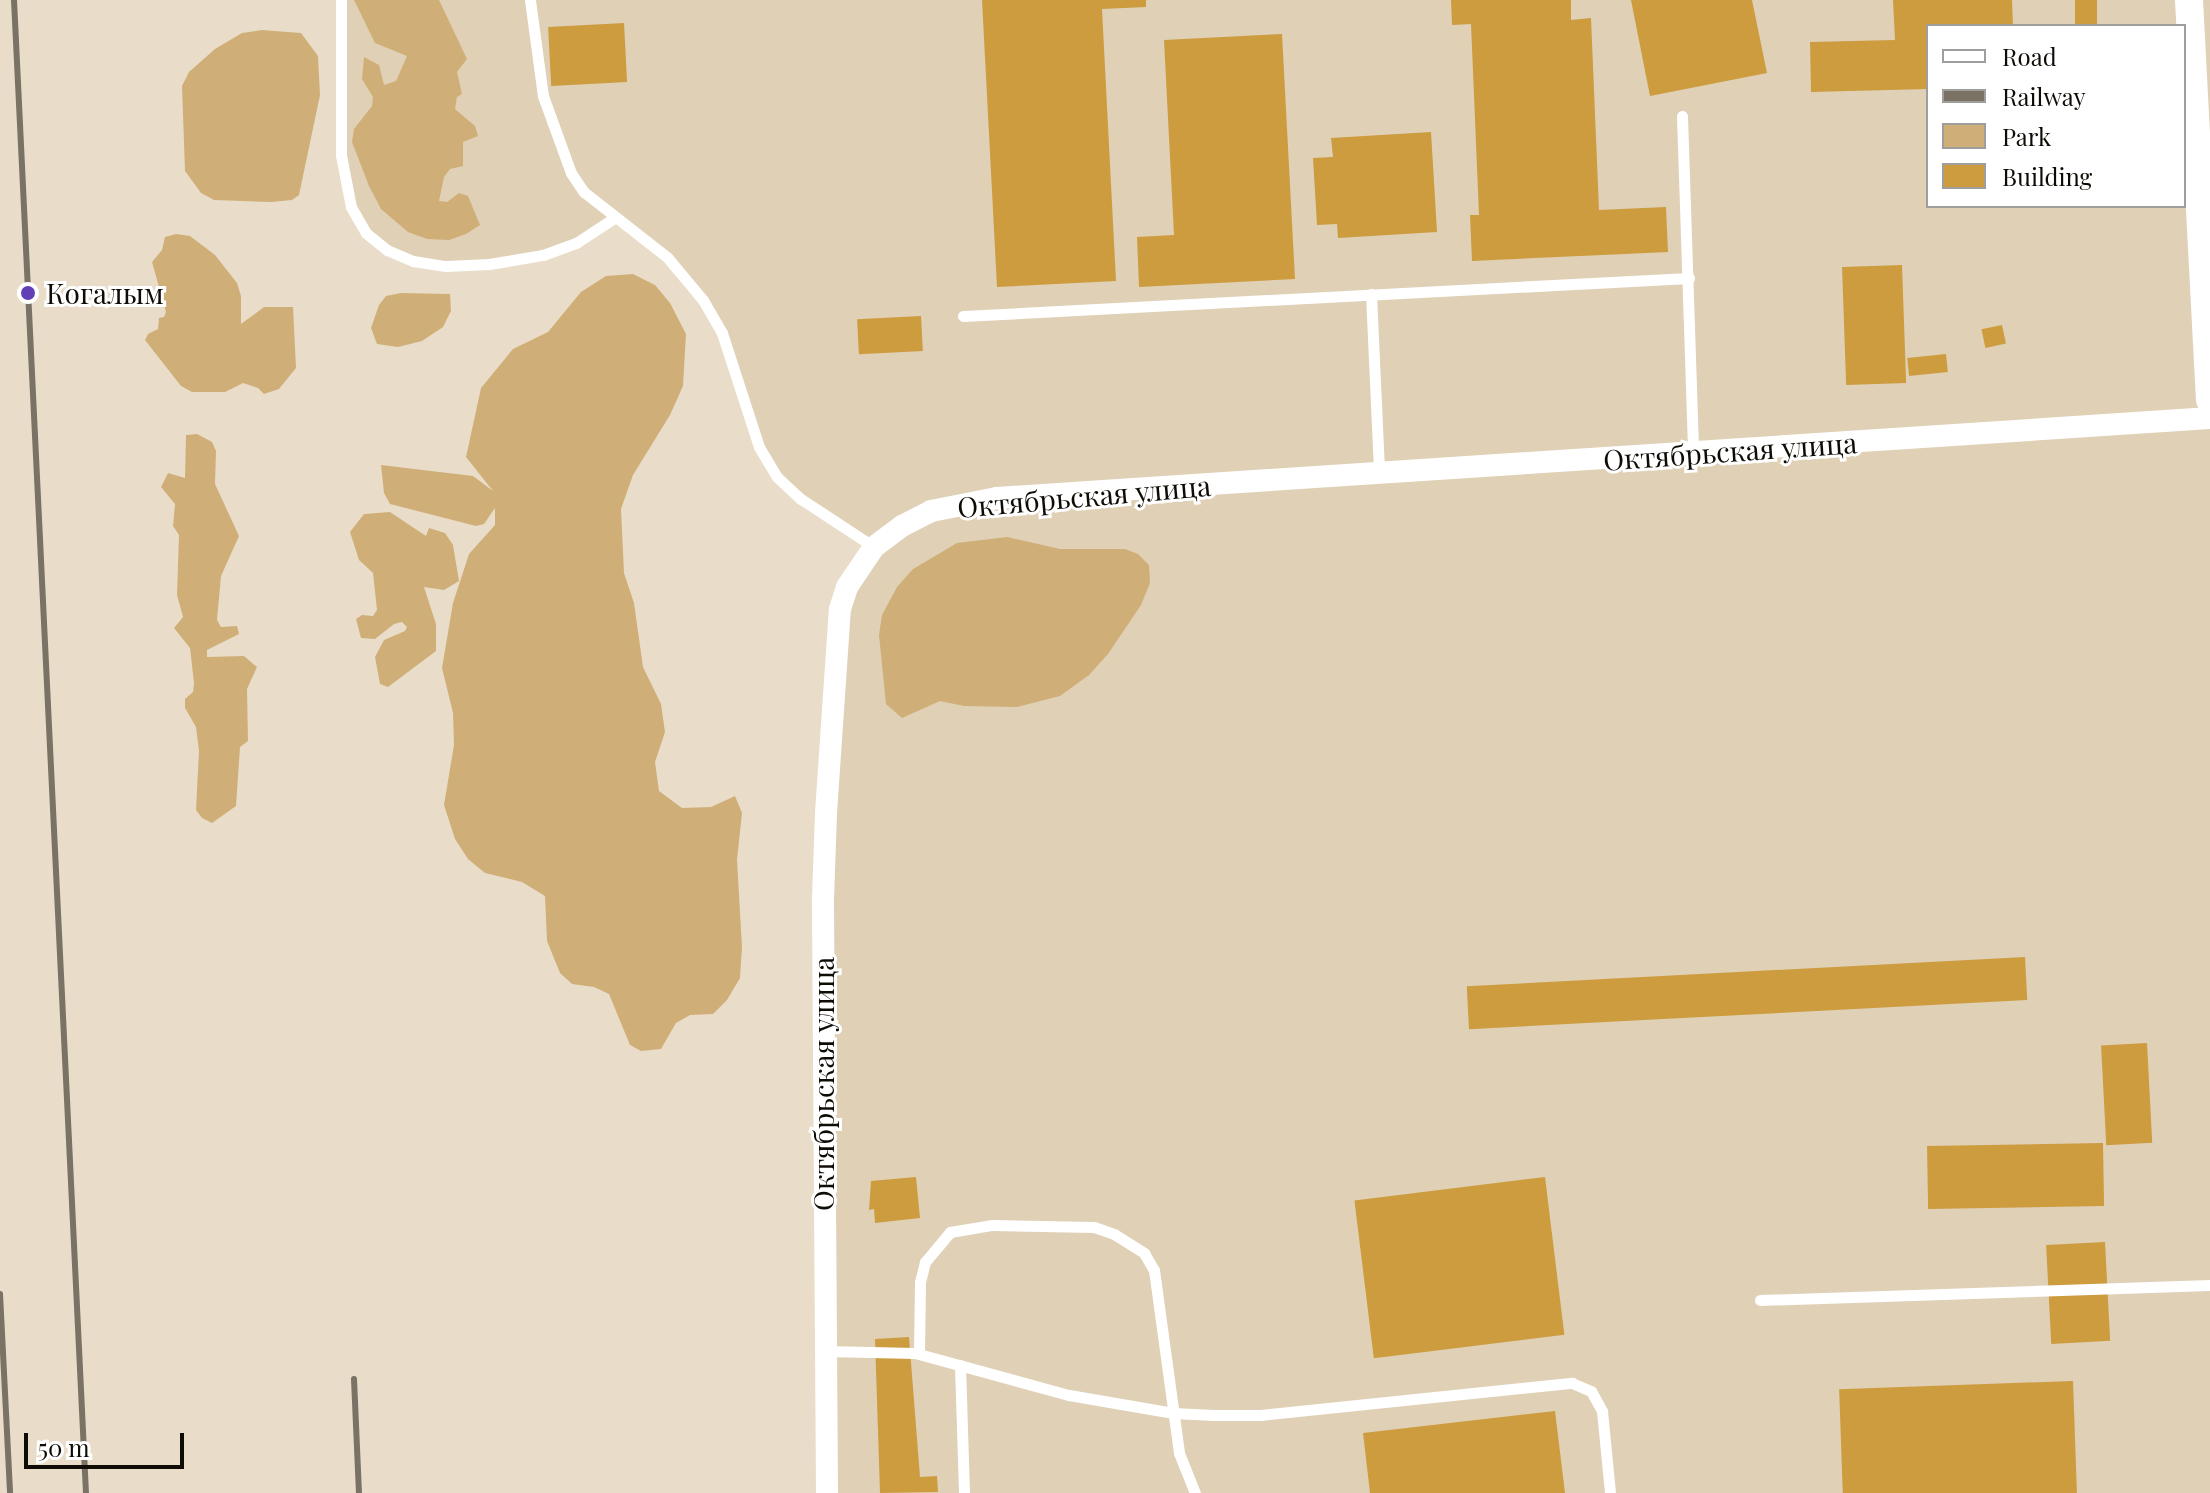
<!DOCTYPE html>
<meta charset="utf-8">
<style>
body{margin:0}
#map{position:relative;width:2210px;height:1493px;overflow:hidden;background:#e9ddca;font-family:"Playfair Display",serif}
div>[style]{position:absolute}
.built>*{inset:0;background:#e0d0b6}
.green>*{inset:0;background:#cfaf77}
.building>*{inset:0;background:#cc9c3f;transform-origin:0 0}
.service>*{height:11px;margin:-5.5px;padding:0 5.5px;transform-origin:5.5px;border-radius:5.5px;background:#fff}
.minor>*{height:22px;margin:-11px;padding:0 11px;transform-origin:11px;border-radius:11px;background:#fff}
.tertiary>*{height:28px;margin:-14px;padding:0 14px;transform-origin:14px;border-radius:14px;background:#fff}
.rail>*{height:6px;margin:-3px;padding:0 3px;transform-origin:3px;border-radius:3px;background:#797265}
.dots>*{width:22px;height:22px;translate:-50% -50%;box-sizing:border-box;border:4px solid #fff;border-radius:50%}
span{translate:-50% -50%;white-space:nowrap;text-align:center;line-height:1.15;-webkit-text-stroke:6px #fff;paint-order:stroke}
.poi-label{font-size:28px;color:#0f0c06}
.left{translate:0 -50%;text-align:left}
.street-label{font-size:28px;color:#0f0c06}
.legend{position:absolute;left:1926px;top:24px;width:260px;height:184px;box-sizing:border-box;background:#fff;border:2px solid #9f9e9b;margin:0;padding:10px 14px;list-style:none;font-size:24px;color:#0f0c06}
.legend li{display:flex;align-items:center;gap:16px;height:40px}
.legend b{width:40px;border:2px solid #9f9e9b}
.scale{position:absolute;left:24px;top:1433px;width:160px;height:36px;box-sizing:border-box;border:4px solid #0f0c06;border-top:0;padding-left:10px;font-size:24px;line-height:28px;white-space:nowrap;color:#0f0c06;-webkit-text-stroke:6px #fff;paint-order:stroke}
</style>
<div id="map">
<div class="built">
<i style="clip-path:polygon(evenodd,341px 0,2210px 0,2210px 1493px,827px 1493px,836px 645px,874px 547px,801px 499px,759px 447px,735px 367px,685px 275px,614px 218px,576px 243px,489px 264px,413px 261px,366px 233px,344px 182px,341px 0,1928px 26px,2184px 26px,2184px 206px,1928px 206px,1928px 26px)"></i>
</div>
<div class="green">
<i style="clip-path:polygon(354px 0,439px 0,467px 59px,457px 72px,462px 94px,457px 97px,455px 109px,475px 126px,478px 136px,463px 142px,463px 166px,450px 169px,444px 177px,439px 201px,447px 202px,459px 193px,468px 196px,480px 225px,466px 234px,449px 240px,427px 239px,408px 232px,381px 209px,369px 186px,352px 142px,354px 129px,372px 106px,373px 97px,362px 79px,364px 57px,379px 65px,384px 85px,396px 81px,407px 56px,375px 43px)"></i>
<i style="clip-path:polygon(262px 30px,301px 33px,318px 56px,320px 95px,299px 195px,292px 200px,271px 202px,214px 200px,201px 193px,185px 171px,182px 86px,189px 72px,215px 49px,242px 33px)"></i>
<i style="clip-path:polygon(176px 234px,190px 236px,215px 255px,237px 283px,241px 296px,241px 324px,264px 307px,293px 307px,296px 368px,279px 389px,264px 394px,258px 388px,243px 383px,225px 392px,192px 392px,181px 386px,145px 340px,148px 334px,158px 329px,159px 318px,164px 317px,166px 312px,152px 262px,162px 250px,165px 237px)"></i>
<i style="clip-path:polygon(633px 274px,655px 285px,670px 303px,686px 334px,683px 386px,670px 415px,633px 475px,621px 509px,624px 573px,634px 603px,643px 667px,661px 704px,665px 732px,655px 762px,659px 791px,682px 808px,711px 807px,735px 796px,742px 813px,737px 860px,742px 947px,740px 978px,727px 1000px,713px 1014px,690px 1015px,676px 1023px,661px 1049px,641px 1051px,630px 1045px,609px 994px,594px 987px,572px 984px,560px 973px,547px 941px,545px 896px,522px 882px,485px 873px,468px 859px,455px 839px,444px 805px,454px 745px,453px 713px,442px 668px,453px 603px,469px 554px,495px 525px,495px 508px,484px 524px,476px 526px,390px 504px,384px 493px,381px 465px,473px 476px,493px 491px,466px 457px,481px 388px,513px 349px,548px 332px,581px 292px,606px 276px)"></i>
<i style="clip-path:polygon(401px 293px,450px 294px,451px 311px,443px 327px,422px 341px,398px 347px,377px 344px,371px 328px,379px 305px,386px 296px)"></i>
<i style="clip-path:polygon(197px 434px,212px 442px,216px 451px,215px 484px,239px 536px,221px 576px,217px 620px,221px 627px,237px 626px,239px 634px,207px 650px,207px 657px,244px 656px,257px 667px,247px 689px,248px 741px,240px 747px,236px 806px,212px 823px,202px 818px,196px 810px,199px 751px,196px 727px,185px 708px,185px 699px,193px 692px,194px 683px,190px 648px,174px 628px,183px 617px,177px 595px,179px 535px,173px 526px,175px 504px,161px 487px,168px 473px,185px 478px,186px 435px)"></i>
<i style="clip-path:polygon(390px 512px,426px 536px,429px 528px,445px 533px,453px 545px,459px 581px,444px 590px,424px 587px,436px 624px,436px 651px,388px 687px,380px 684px,375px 657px,384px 640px,405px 631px,407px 627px,402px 622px,394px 624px,375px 639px,361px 638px,356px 619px,362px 615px,373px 616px,377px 610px,373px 573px,359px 560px,350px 532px,364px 514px)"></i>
<i style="clip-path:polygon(1007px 537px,1060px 549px,1125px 549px,1138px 554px,1149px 565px,1150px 583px,1141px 605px,1108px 654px,1089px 675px,1060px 696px,1017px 707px,964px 706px,940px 701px,902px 718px,886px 704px,879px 635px,882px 615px,897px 587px,913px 569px,957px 543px)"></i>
</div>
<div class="building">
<i style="clip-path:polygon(982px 0,1146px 0,1146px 7px,1102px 9px,1116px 281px,997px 287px)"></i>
<i style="clip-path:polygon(1451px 0,1571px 0,1571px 20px,1591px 18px,1599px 210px,1666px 207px,1668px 252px,1472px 261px,1470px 215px,1479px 215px,1471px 24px,1452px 25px)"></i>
<i style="clip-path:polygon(1631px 0,1752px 0,1767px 73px,1650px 96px)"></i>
<i style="clip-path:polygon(1893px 0,2012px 0,2013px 26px,1928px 26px,1928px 89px,1811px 92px,1810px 42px,1895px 40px)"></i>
<i style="left:2075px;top:0;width:22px;height:26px"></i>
<i style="left:624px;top:23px;width:59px;height:76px;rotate:87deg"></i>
<i style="clip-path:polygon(1282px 34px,1295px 279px,1139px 287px,1137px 237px,1174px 235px,1164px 40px)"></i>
<i style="clip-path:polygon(1431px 132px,1437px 232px,1338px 238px,1337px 224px,1317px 225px,1313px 158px,1333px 157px,1331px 138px)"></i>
<i style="left:1902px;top:265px;width:118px;height:60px;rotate:88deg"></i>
<i style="left:921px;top:316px;width:35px;height:64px;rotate:87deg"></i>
<i style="left:2002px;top:325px;width:19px;height:21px;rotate:78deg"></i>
<i style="left:1946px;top:354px;width:18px;height:39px;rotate:84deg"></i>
<i style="left:2025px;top:957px;width:43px;height:559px;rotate:87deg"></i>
<i style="left:2147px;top:1043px;width:100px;height:46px;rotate:87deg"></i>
<i style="left:2103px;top:1143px;width:63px;height:176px;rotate:89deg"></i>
<i style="clip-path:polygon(916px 1177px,920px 1218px,875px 1223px,874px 1209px,869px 1210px,871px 1181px)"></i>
<i style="left:1545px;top:1177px;width:159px;height:192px;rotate:83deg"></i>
<i style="left:2105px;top:1242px;width:99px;height:59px;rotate:87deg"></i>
<i style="clip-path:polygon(909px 1337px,920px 1477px,937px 1476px,938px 1492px,880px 1493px,875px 1339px)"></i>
<i style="left:2073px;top:1381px;width:112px;height:234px;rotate:88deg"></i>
<i style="clip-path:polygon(1555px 1411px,1565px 1493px,1370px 1493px,1363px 1433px)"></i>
</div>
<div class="service">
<i style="left:341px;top:0;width:155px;rotate:90deg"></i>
<i style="left:341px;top:155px;width:53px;rotate:79.1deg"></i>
<i style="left:351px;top:207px;width:30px;rotate:60deg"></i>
<i style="left:366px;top:233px;width:27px;rotate:39deg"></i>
<i style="left:387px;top:250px;width:28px;rotate:23deg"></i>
<i style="left:413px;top:261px;width:33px;rotate:9deg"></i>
<i style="left:446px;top:266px;width:43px;rotate:-2.7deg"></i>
<i style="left:489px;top:264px;width:55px;rotate:-9.5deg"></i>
<i style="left:543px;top:255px;width:35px;rotate:-20deg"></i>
<i style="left:576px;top:243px;width:45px;rotate:-33.3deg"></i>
<i style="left:530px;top:0;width:97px;rotate:82.3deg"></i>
<i style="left:543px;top:96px;width:82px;rotate:70deg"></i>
<i style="left:571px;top:173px;width:23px;rotate:56deg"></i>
<i style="left:584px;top:192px;width:105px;rotate:38.1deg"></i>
<i style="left:667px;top:257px;width:56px;rotate:50.1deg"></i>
<i style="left:703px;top:300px;width:38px;rotate:60deg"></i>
<i style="left:722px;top:333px;width:120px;rotate:72deg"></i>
<i style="left:759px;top:447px;width:35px;rotate:59deg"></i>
<i style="left:777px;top:477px;width:33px;rotate:43deg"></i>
<i style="left:801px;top:499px;width:87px;rotate:33.3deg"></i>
<i style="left:1682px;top:116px;width:337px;rotate:88.1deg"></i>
<i style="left:1371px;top:294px;width:179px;rotate:87.4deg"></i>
<i style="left:963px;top:316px;width:727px;rotate:-3deg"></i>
<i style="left:1760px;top:1300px;width:450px;rotate:-1.9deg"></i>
<i style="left:825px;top:1351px;width:90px;rotate:1.3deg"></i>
<i style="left:915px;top:1353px;width:160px;rotate:15.3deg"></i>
<i style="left:1069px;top:1395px;width:106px;rotate:9.8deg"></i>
<i style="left:1173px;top:1413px;width:41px;rotate:2.8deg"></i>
<i style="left:1214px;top:1415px;width:46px"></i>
<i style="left:1260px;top:1415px;width:314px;rotate:-5.9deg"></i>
<i style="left:1572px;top:1383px;width:21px;rotate:23deg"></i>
<i style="left:1591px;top:1391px;width:23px;rotate:61deg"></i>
<i style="left:1602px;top:1411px;width:82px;rotate:84.4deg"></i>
<i style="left:919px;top:1354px;width:72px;rotate:-89.2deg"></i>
<i style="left:920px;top:1282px;width:21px;rotate:-76deg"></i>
<i style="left:925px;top:1262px;width:39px;rotate:-50deg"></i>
<i style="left:950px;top:1232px;width:43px;rotate:-9.5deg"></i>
<i style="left:992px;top:1225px;width:102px;rotate:1.1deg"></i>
<i style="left:1094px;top:1227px;width:21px;rotate:19deg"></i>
<i style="left:1114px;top:1234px;width:36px;rotate:32deg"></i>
<i style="left:1144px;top:1253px;width:20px;rotate:60deg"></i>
<i style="left:1154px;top:1270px;width:185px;rotate:82.2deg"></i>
<i style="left:1179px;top:1453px;width:43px;rotate:68.2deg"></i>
<i style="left:960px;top:1365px;width:128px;rotate:88.2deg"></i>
</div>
<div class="minor">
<i style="left:827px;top:1493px;width:594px;rotate:-90.39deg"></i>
<i style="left:823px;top:899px;width:86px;rotate:-88deg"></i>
<i style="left:826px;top:813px;width:204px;rotate:-86.1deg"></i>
<i style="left:840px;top:609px;width:23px;rotate:-72deg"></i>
<i style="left:847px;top:587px;width:48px;rotate:-56deg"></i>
<i style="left:874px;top:547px;width:35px;rotate:-37deg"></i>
<i style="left:902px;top:526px;width:33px;rotate:-27deg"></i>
<i style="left:931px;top:511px;width:67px;rotate:-11.1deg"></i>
<i style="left:997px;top:498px;width:1216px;rotate:-3.77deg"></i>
</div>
<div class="tertiary">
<i style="left:2189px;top:0;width:400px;rotate:87deg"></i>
</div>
<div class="rail">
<i style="left:14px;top:0;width:1495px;rotate:87.24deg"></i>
<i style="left:0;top:1294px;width:199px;rotate:87.1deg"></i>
<i style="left:354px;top:1379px;width:114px;rotate:87.5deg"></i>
</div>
<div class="dots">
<i style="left:28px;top:293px;background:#613fb7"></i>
</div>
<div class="poi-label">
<span class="left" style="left:46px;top:293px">Когалым</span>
</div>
<div class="street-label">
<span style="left:1730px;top:451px;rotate:-4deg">Октябрьская улица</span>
<span style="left:1084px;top:496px;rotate:-5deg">Октябрьская улица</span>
<span style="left:823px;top:1084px;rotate:-90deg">Октябрьская улица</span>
</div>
<ul class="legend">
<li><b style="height:10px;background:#fff"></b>Road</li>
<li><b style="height:10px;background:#797265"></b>Railway</li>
<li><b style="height:22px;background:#cfaf77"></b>Park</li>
<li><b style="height:22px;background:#cc9c3f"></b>Building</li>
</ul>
<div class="scale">50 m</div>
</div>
